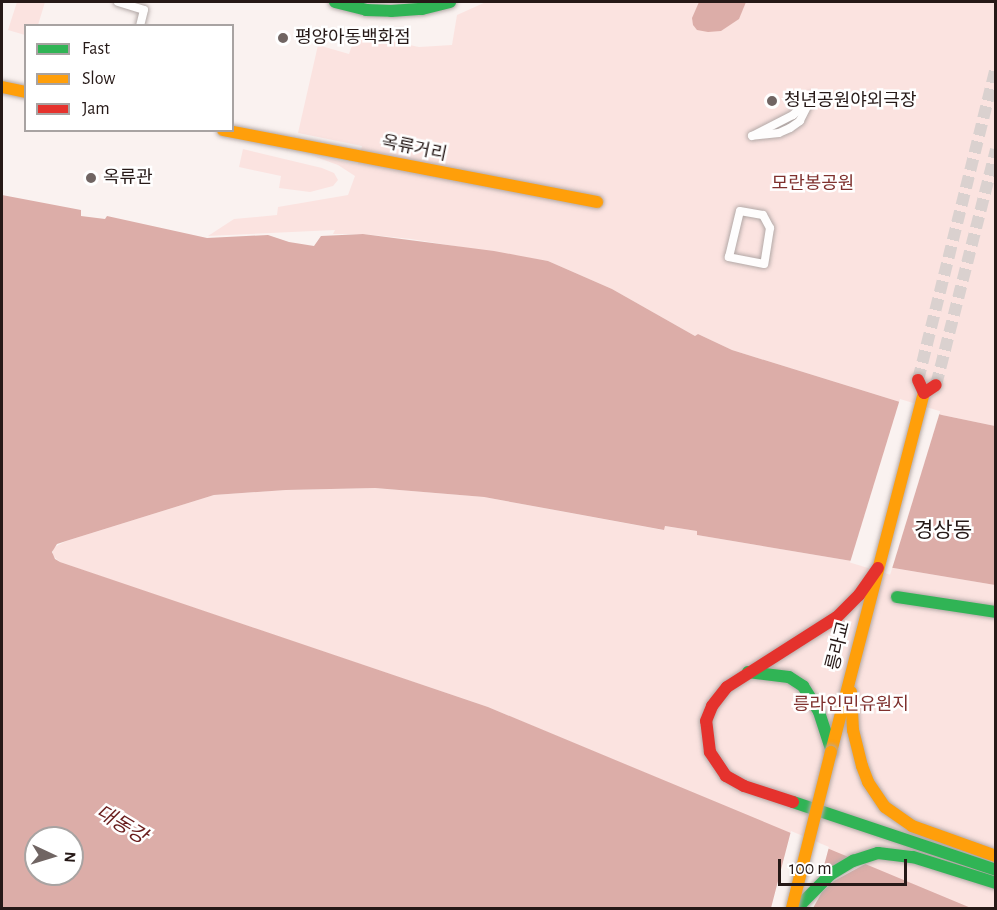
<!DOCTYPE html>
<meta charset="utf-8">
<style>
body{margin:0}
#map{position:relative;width:997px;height:910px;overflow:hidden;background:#faf2f0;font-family:"Alegreya Sans","Noto Sans KR",sans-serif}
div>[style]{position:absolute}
.green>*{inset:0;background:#fbe3e0}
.water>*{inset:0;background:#dcada8}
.pier>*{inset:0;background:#faf2f0;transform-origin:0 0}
.secondary-tunnel>*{height:12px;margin-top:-6px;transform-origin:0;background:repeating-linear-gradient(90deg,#dad1cf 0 12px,transparent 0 18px)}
.roads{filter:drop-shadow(0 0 2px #b2a8a6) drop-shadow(0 0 2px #b2a8a6)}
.street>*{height:8px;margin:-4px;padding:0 4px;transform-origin:4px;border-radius:4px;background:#fefdfd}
.fast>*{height:12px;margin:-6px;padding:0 6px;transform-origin:6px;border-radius:6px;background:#30b455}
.slow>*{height:12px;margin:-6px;padding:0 6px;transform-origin:6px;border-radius:6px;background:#ff9f0a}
.jam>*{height:12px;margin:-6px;padding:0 6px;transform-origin:6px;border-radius:6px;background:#e5322d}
.bridges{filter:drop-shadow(0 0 2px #b2a8a6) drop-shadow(0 0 2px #b2a8a6)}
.slow-bridge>*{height:12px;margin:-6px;padding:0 6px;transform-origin:6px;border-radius:6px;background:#ff9f0a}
.dots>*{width:16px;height:16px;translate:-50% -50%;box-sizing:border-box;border:3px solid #fff;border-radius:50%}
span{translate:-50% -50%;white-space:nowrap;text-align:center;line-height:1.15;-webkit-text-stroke:5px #fff;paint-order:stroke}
.poi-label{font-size:18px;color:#261917}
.left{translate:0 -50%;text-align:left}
.street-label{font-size:18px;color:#261917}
.park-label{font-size:18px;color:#7f312e}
.water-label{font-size:20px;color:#691d1c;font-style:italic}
.quarter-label{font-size:21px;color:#261917}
.frame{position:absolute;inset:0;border:3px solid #261917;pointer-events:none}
.legend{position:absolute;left:24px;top:24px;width:210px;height:108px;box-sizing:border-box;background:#fff;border:2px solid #a8a3a2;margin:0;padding:8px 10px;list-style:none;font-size:18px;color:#261917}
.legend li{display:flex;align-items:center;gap:12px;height:30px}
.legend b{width:30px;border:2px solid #a8a3a2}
.north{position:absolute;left:24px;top:826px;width:60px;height:60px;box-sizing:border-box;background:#fff;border:2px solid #a8a3a2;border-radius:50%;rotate:94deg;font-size:16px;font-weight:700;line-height:24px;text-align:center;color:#261917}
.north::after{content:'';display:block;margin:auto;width:21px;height:27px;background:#706563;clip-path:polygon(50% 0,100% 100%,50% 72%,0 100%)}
.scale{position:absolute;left:778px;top:859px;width:129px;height:27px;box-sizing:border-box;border:3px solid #261917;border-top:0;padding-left:8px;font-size:18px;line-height:21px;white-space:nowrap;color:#261917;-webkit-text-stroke:4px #fff;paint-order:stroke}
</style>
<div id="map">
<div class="green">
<i style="clip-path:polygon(17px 2px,45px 2px,38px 25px,26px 26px,25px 35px,8px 30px)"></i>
<i style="clip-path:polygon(486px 2px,995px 2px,995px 426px,942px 415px,732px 350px,698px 334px,695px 336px,612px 289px,548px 261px,411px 239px,363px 234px,333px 234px,335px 230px,208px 236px,234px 219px,277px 215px,278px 207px,348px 195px,355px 176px,338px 165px,313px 156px,358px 164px,362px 146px,298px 133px,318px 45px,349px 54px,356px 34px,419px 47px,452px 45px,457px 15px)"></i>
<i style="clip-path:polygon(243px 149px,322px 168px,334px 173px,338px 180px,333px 186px,310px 192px,279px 188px,281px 176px,239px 167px)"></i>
<i style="clip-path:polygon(375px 488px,484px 497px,663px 530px,664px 526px,698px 531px,697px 535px,995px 585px,995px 908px,971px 908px,951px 901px,488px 707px,129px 586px,60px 562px,53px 556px,53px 548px,66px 541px,214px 495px,286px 490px)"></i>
</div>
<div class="water">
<i style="clip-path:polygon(699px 2px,746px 2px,739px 19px,721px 31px,708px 32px,697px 30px,693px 25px,692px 18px)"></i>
<i style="clip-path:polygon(evenodd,2px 195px,81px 210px,81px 216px,105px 219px,107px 216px,207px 238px,268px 235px,289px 242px,314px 246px,321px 236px,363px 234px,494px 251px,548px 261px,612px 289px,695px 336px,698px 334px,732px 350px,942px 415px,995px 426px,995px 585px,697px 535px,697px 531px,665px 526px,664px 530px,484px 497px,375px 488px,286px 490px,214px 495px,66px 541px,57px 544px,52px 552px,55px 559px,60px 562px,488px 707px,971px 908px,2px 908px,2px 195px,36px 838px,72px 838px,72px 874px,36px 874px,36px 838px)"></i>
</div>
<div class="pier">
<i style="left:900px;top:399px;width:42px;height:171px;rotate:17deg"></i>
<i style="clip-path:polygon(791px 831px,829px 847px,822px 873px,851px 856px,867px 863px,834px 881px,822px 892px,813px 908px,771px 908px)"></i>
</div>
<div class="secondary-tunnel">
<i style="left:918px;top:380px;width:323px;rotate:-76deg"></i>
<i style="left:936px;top:385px;width:243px;rotate:-75.7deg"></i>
</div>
<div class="roads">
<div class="street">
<i style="left:118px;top:2px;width:27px;rotate:17deg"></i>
<i style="left:144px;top:10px;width:16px;rotate:104deg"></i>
<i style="left:812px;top:97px;width:27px;rotate:117deg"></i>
<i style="left:800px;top:121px;width:12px;rotate:145deg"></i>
<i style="left:790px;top:128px;width:12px;rotate:156deg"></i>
<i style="left:779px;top:133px;width:27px;rotate:174deg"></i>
<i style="left:752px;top:136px;width:46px;rotate:-27.1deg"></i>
<i style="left:793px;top:115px;width:26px;rotate:-43deg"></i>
<i style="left:740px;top:211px;width:23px;rotate:10deg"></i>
<i style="left:763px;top:215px;width:15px;rotate:62deg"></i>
<i style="left:770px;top:228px;width:36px;rotate:99deg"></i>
<i style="left:764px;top:264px;width:36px;rotate:-169deg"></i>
<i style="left:729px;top:257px;width:47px;rotate:-76.6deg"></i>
</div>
<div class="fast">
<i style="left:335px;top:2px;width:32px;rotate:14deg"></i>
<i style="left:366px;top:10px;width:25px;rotate:2deg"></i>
<i style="left:391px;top:11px;width:31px;rotate:-4deg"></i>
<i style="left:422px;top:9px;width:29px;rotate:-14deg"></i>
<i style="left:897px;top:597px;width:100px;rotate:8.6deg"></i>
<i style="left:748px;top:672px;width:41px;rotate:7deg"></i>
<i style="left:789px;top:677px;width:17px;rotate:33deg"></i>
<i style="left:803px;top:686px;width:31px;rotate:58deg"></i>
<i style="left:819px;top:712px;width:39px;rotate:72deg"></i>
<i style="left:793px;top:802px;width:214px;rotate:18.5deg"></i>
<i style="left:797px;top:908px;width:48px;rotate:-45deg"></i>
<i style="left:831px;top:874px;width:26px;rotate:-31deg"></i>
<i style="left:853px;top:861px;width:26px;rotate:-18deg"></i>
<i style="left:878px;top:853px;width:35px;rotate:7deg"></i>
<i style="left:913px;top:857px;width:87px;rotate:17.4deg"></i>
</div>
<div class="slow">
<i style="left:2px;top:87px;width:25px;rotate:12deg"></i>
<i style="left:223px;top:130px;width:381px;rotate:10.9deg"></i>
<i style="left:851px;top:692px;width:38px;rotate:87deg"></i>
<i style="left:853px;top:730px;width:37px;rotate:76deg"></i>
<i style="left:862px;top:766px;width:17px;rotate:69deg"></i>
<i style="left:868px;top:782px;width:30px;rotate:56deg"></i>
<i style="left:885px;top:807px;width:33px;rotate:35deg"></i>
<i style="left:912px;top:826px;width:89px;rotate:19.7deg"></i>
<i style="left:831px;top:752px;width:371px;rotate:-75.5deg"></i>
</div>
<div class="jam">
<i style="left:918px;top:380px;width:14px;rotate:65deg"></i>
<i style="left:924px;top:393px;width:14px;rotate:-34deg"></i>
<i style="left:793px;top:802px;width:52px;rotate:-161.9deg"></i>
<i style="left:744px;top:786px;width:21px;rotate:-151deg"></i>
<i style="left:726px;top:776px;width:29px;rotate:-124deg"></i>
<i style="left:710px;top:752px;width:31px;rotate:-97deg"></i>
<i style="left:706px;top:721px;width:16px;rotate:-68deg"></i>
<i style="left:712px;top:706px;width:24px;rotate:-52deg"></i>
<i style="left:727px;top:687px;width:130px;rotate:-32.5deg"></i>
<i style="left:837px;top:617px;width:31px;rotate:-45deg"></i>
<i style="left:859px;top:595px;width:33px;rotate:-55deg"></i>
</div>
</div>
<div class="bridges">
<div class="slow-bridge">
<i style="left:792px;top:908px;width:161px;rotate:-76deg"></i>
</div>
</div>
<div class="dots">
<i style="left:283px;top:38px;background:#706563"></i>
<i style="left:772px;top:101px;background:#706563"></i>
<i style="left:91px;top:178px;background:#706563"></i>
</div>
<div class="poi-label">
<span class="left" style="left:295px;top:38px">평양아동백화점</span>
<span class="left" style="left:784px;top:101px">청년공원야외극장</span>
<span class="left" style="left:103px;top:178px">옥류관</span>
</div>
<div class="street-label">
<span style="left:414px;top:149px;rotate:12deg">옥류거리</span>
<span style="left:839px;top:646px;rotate:-76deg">릉라교</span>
</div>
<div class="park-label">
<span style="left:813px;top:184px">모란봉공원</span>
<span style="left:851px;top:705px">릉라인민유원지</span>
</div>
<div class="water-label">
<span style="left:121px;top:825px;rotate:31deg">대동강</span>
</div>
<div class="quarter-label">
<span style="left:943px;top:531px">경상동</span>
</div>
<div class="frame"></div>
<ul class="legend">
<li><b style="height:8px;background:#30b455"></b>Fast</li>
<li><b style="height:8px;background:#ff9f0a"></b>Slow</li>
<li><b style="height:8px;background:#e5322d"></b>Jam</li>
</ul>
<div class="north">N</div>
<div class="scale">100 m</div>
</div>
